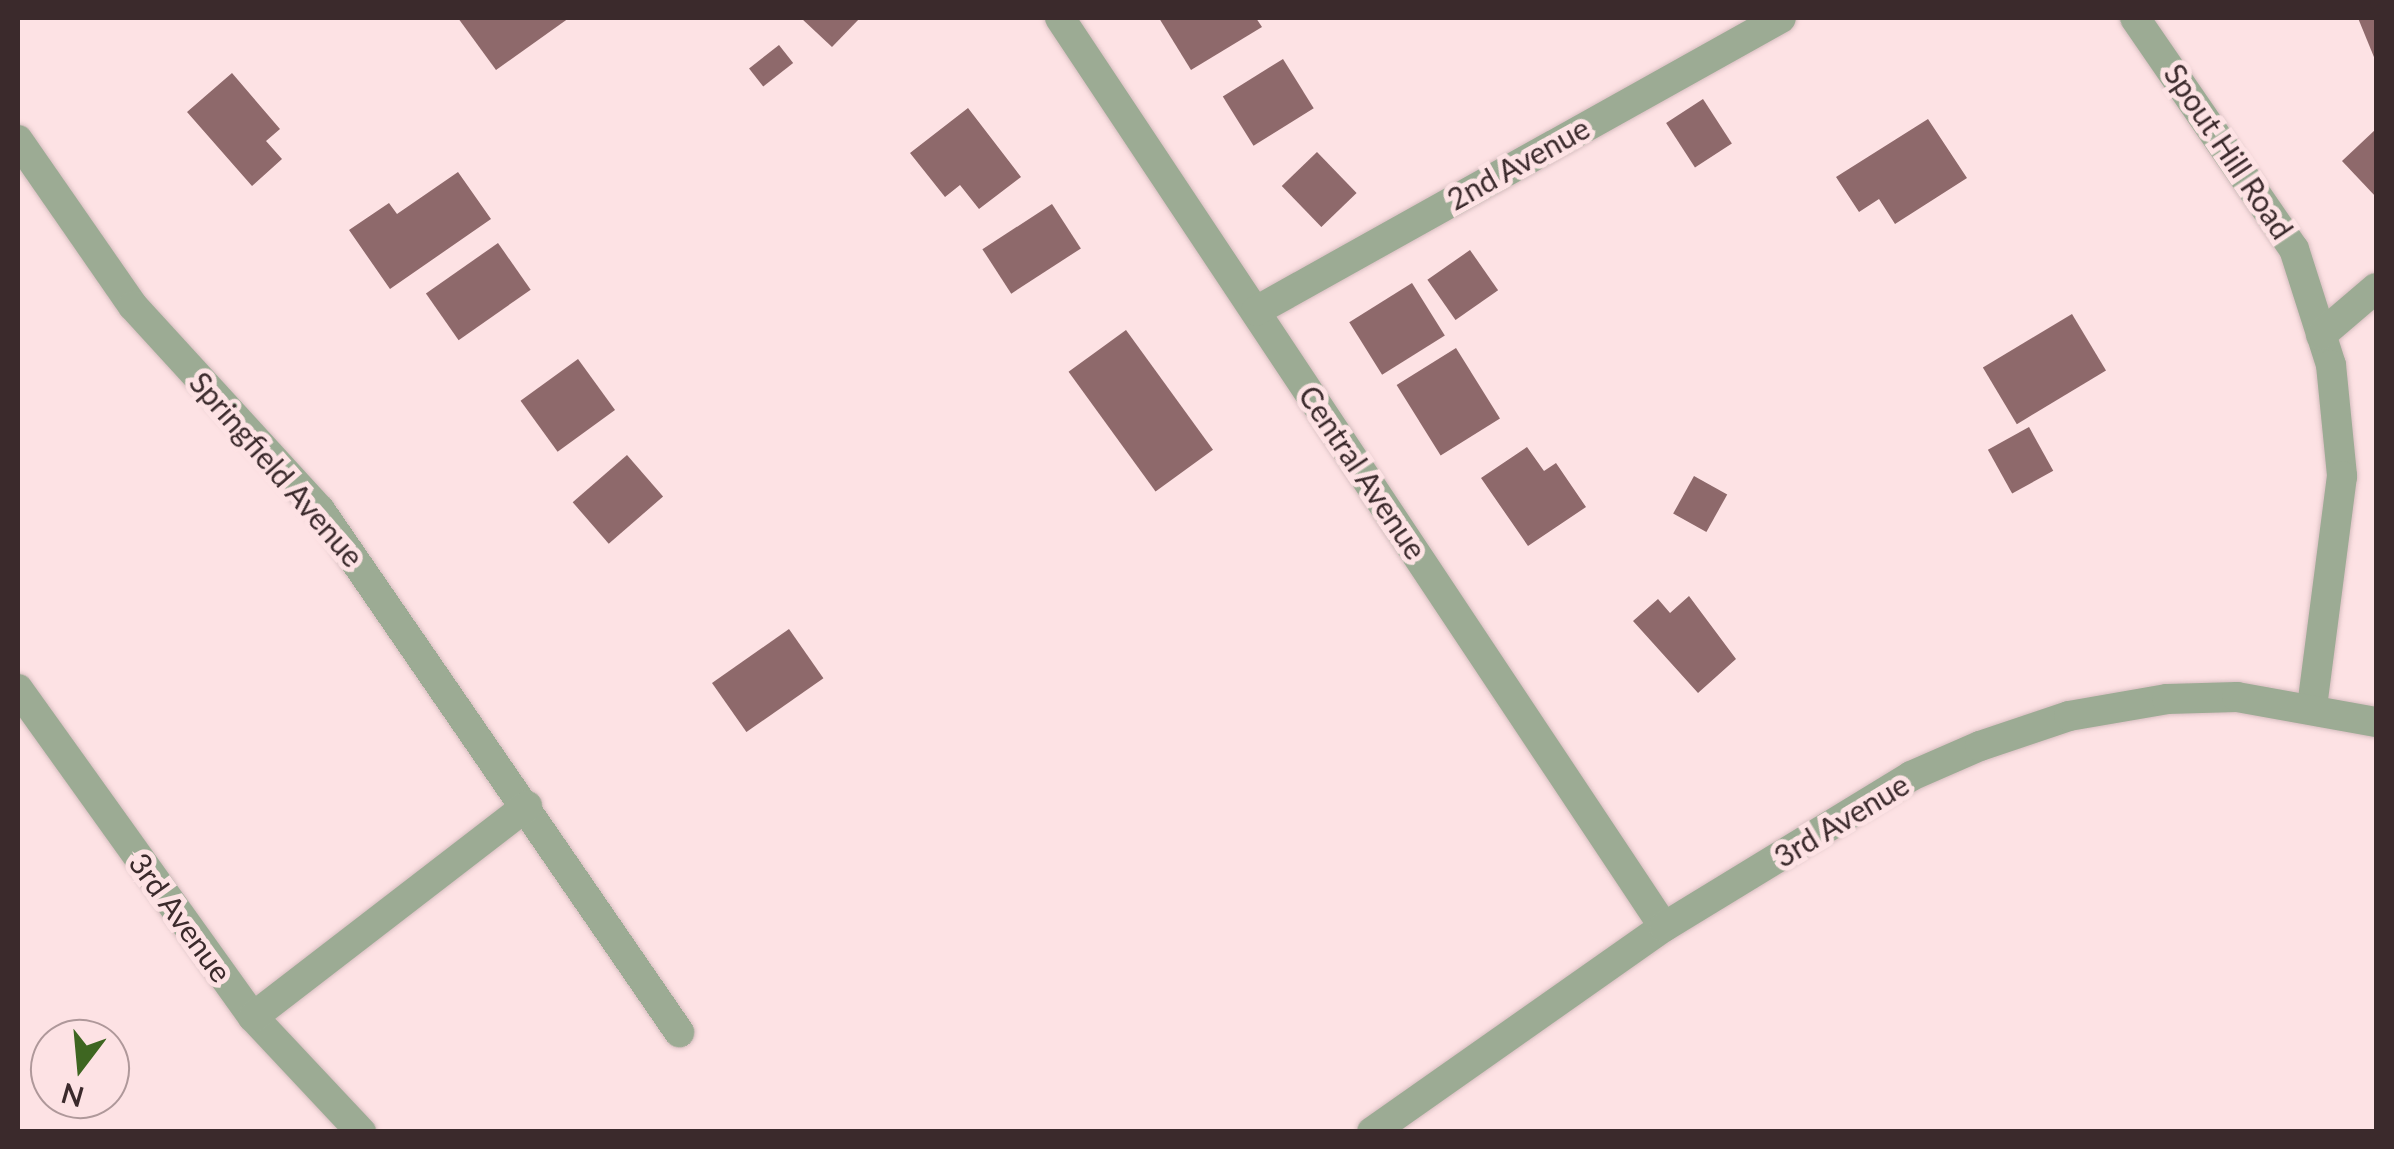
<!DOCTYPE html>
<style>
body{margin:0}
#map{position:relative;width:2394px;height:1149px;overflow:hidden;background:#fde2e4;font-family:Lato,sans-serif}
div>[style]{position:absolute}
.building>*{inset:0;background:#8e696b;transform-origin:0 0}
.roads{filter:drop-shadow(0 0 2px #d6bdbf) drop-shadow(0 0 2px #d6bdbf)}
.minor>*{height:30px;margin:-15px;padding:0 15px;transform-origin:15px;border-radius:15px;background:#9cab94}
span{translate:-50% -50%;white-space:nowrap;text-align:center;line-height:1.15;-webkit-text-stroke:10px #fde2e4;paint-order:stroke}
.street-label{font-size:30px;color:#3b2a2c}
.frame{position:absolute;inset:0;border:20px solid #3b2a2c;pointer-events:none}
.north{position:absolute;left:30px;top:1019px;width:100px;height:100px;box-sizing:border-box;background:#fde2e4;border:2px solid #af989a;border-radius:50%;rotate:196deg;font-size:28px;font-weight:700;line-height:40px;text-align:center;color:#3b2a2c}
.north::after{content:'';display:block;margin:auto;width:35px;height:45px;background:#3e6621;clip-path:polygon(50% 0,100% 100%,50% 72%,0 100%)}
</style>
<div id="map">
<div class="building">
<i style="clip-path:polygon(458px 18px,569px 18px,496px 70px)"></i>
<i style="clip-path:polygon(801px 18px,860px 18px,832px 47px)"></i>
<i style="clip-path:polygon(1159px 18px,1256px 18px,1262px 27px,1191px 70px)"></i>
<i style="clip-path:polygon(2358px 18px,2376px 18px,2376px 62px)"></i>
<i style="left:779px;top:45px;width:23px;height:38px;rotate:52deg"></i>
<i style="left:1283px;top:59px;width:58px;height:71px;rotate:58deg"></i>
<i style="clip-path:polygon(232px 73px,280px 129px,266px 141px,282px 159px,252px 186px,187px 112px)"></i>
<i style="left:1703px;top:99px;width:53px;height:44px;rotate:57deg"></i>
<i style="clip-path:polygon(968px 108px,1021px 177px,979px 209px,960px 185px,945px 197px,910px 153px)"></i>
<i style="clip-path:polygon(1928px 119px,1967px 178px,1895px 224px,1879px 199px,1859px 212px,1836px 177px)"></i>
<i style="clip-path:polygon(2376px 129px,2376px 197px,2342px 161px)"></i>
<i style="left:1317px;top:152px;width:57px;height:49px;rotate:46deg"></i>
<i style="clip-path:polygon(458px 172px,491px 219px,390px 289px,349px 230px,389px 203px,397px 214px)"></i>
<i style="left:1052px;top:204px;width:53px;height:83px;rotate:57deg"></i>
<i style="left:498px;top:243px;width:57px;height:88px;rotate:55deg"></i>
<i style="left:1470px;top:250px;width:49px;height:52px;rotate:55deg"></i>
<i style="left:1412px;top:283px;width:62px;height:74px;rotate:58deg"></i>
<i style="left:2072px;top:314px;width:66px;height:104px;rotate:59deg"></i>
<i style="left:1126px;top:330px;width:148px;height:71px;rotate:54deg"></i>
<i style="left:1456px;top:348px;width:83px;height:70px;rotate:58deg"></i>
<i style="left:578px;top:359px;width:63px;height:71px;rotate:54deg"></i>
<i style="left:2029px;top:427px;width:50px;height:47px;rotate:61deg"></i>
<i style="clip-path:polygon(1527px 447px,1544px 471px,1556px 463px,1586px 507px,1528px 546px,1481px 478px)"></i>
<i style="left:627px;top:455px;width:55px;height:72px;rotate:49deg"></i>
<i style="left:1694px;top:476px;width:38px;height:43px;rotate:29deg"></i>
<i style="clip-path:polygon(1689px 596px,1736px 659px,1698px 693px,1633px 621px,1658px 599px,1670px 613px)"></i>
<i style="left:789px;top:629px;width:60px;height:94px;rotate:55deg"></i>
</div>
<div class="roads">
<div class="minor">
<i style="left:1060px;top:18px;width:1091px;rotate:56.4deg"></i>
<i style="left:2135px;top:18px;width:280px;rotate:55.5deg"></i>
<i style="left:2294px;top:249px;width:122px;rotate:72.3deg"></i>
<i style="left:2331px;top:365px;width:112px;rotate:84.3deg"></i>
<i style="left:2342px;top:476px;width:232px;rotate:97.4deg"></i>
<i style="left:18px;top:140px;width:202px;rotate:55.3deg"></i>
<i style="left:133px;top:306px;width:277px;rotate:47.5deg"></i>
<i style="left:320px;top:510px;width:634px;rotate:55.48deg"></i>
<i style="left:1256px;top:311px;width:601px;rotate:-29.17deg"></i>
<i style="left:2321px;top:335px;width:72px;rotate:-40.5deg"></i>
<i style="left:18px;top:689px;width:403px;rotate:54.4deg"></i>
<i style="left:253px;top:1017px;width:158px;rotate:46.8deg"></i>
<i style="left:253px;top:1017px;width:346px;rotate:-37.6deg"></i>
<i style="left:1372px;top:1132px;width:357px;rotate:-35.1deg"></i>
<i style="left:1664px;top:927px;width:289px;rotate:-31.4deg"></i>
<i style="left:1911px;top:776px;width:75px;rotate:-23.5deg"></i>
<i style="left:1980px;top:746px;width:94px;rotate:-18.6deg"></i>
<i style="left:2069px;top:716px;width:99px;rotate:-9.8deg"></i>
<i style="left:2167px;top:699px;width:70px;rotate:-1.6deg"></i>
<i style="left:2237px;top:697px;width:141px;rotate:10.2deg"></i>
</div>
</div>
<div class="street-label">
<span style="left:2229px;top:151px;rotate:56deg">Spout Hill Road</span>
<span style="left:1518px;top:163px;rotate:-29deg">2nd Avenue</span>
<span style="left:277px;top:469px;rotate:49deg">Springfield Avenue</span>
<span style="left:1363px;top:472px;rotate:56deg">Central Avenue</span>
<span style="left:1841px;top:820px;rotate:-31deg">3rd Avenue</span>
<span style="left:181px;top:917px;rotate:54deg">3rd Avenue</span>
</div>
<div class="frame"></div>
<div class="north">N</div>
</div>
